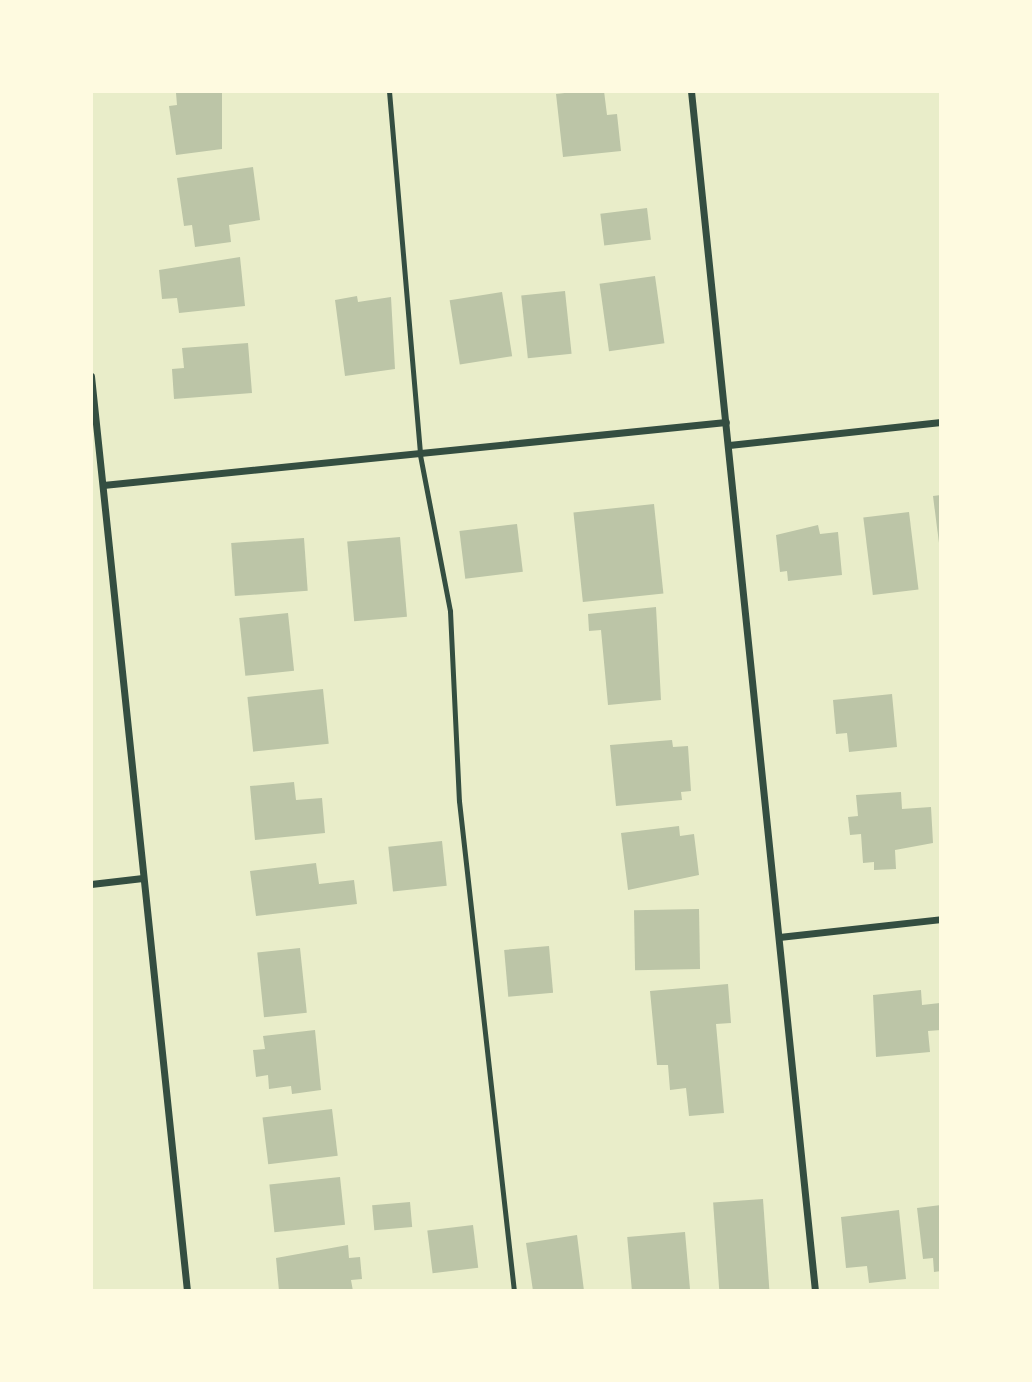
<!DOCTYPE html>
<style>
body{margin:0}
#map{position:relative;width:1032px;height:1382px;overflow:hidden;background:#e9edc9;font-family:Manrope,sans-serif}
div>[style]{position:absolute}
.building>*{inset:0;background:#bcc5a7;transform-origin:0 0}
.service>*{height:5px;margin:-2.5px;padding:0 2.5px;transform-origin:2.5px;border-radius:2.5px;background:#344e41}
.minor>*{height:7px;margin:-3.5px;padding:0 3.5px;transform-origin:3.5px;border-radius:3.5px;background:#344e41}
span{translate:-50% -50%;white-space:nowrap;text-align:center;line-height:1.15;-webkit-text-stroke:5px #fefae0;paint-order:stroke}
.frame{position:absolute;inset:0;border:93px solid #fefae0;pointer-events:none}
</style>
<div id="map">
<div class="building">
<i style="clip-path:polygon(222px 91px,222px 149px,176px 155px,169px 106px,177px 105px,176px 93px)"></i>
<i style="clip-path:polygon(582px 91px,604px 91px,607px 115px,617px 114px,621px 151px,563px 157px,556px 94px)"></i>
<i style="clip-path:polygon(253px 167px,260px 220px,229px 225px,231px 242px,195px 247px,192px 225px,184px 226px,177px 178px)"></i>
<i style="left:647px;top:208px;width:32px;height:47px;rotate:83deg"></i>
<i style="clip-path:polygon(240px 257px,245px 306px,179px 313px,177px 298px,162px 299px,159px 270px)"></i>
<i style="left:655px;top:276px;width:68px;height:56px;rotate:82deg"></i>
<i style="left:565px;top:291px;width:63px;height:44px;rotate:84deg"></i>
<i style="left:502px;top:292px;width:65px;height:53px;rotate:81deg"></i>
<i style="clip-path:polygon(357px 296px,358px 302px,391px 297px,395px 369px,345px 376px,335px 300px)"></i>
<i style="clip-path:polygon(248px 343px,252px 393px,174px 399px,172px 369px,184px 368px,182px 348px)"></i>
<i style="clip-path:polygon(941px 495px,941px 543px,939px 543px,933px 496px)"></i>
<i style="left:654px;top:504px;width:90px;height:81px;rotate:84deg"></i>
<i style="left:909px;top:512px;width:78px;height:46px;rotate:83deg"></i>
<i style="left:517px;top:524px;width:48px;height:58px;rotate:83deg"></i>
<i style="clip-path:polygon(818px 525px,820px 534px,838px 532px,842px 575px,788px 581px,787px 571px,780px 572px,776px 535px)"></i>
<i style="left:400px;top:537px;width:80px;height:53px;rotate:85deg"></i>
<i style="left:304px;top:538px;width:53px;height:73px;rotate:86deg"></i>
<i style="clip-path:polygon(656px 607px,661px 700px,608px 705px,601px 630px,589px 631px,588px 614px)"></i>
<i style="left:288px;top:613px;width:58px;height:49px;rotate:84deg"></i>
<i style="left:323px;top:689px;width:55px;height:76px;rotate:84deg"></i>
<i style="clip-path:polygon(892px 694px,897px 747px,849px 752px,847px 733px,836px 734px,833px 700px)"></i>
<i style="clip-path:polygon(672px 740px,673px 747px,688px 746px,691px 791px,681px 792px,682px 800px,616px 806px,610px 745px)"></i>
<i style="clip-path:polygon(294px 782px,296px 800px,322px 798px,325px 833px,255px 840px,250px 786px)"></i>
<i style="clip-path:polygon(901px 792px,902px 809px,931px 807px,933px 843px,895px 850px,896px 869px,874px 870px,874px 862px,863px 863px,861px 834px,850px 835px,848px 817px,858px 816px,856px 795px)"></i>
<i style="clip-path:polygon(679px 826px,680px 836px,694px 834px,699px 875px,628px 890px,621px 833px)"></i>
<i style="left:442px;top:841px;width:45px;height:54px;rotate:84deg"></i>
<i style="clip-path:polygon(316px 863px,319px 884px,354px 880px,357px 904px,256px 916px,250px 871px)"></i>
<i style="left:699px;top:909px;width:60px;height:65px;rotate:89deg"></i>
<i style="left:549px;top:946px;width:47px;height:45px;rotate:85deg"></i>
<i style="left:300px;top:948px;width:65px;height:43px;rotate:84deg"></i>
<i style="clip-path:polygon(728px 984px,731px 1023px,716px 1024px,724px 1113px,689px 1116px,686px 1088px,670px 1090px,668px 1065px,657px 1065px,650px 991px)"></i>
<i style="clip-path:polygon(921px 990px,922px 1005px,940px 1003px,941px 1030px,928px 1031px,930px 1052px,876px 1057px,873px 995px)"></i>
<i style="clip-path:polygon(315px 1030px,321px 1090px,292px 1094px,291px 1086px,269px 1089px,268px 1075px,256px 1077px,253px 1050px,265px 1049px,263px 1036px)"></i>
<i style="left:332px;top:1109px;width:47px;height:70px;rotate:83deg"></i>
<i style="left:340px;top:1177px;width:48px;height:71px;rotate:84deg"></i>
<i style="left:763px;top:1199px;width:91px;height:50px;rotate:86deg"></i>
<i style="left:410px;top:1202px;width:25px;height:38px;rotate:85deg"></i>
<i style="clip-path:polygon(941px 1205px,941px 1271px,934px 1272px,933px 1258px,923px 1259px,917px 1208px)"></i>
<i style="clip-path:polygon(899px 1210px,906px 1279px,869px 1283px,867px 1266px,846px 1268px,841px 1217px)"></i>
<i style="left:473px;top:1225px;width:43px;height:46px;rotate:83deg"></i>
<i style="left:685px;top:1232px;width:59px;height:58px;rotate:85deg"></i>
<i style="clip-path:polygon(577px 1235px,584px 1291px,533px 1291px,526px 1243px)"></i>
<i style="clip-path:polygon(348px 1245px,349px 1258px,360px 1257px,362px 1279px,351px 1280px,353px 1291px,279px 1291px,276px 1258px)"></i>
</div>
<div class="service">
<i style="left:389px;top:91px;width:365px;rotate:85.1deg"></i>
<i style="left:420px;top:455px;width:159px;rotate:79.1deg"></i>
<i style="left:450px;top:611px;width:190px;rotate:87.3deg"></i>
<i style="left:459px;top:801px;width:493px;rotate:83.6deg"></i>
</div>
<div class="minor">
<i style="left:691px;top:91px;width:1206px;rotate:84.1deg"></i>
<i style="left:91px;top:376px;width:920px;rotate:84.01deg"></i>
<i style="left:729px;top:445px;width:213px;rotate:-6.2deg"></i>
<i style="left:103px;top:485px;width:626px;rotate:-5.77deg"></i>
<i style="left:91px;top:884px;width:52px;rotate:-6.6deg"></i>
<i style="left:779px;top:937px;width:163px;rotate:-6.3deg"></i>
</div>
<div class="frame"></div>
</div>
